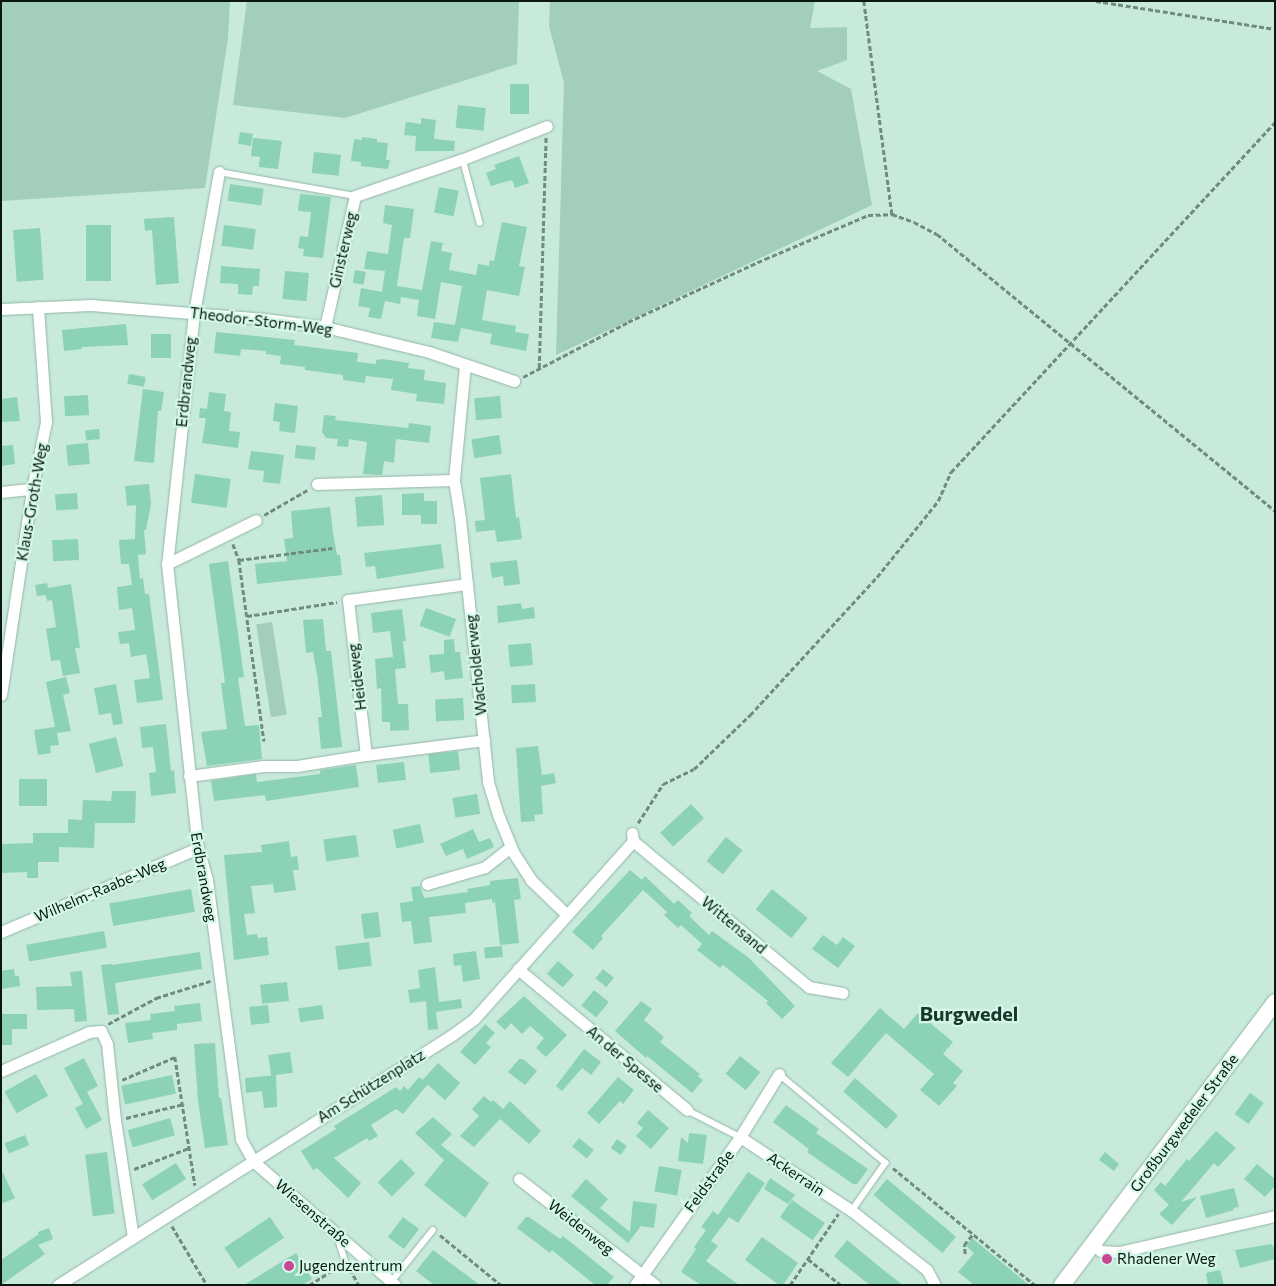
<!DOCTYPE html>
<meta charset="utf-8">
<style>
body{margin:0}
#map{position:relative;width:1276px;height:1286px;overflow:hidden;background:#c7eadb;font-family:Commissioner,sans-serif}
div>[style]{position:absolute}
.green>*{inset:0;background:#a2cebb;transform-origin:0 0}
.building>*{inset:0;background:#8cd2b6;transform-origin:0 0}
.path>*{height:2.5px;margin-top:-1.25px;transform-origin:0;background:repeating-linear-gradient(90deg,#728b81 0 5px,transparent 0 7.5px)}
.roads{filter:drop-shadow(0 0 1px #94b5a7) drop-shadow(0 0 1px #94b5a7)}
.lane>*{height:5.5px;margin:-2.75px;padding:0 2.75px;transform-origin:2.75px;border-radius:2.75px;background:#fff}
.street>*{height:11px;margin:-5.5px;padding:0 5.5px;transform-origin:5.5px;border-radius:5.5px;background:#fff}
.secondary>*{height:16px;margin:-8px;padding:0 8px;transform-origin:8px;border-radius:8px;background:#fff}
.dots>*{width:14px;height:14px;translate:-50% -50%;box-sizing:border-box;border:2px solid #d4f8e8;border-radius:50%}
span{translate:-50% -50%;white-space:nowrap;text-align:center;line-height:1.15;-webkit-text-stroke:4.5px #d4f8e8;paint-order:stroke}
.street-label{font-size:15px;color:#0a1712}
.poi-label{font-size:15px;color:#0a1712}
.left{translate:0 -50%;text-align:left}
.district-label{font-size:20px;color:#19372c;font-weight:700}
.frame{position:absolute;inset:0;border:2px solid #0a1712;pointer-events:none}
</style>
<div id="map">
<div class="green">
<i style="clip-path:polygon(1px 1px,230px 1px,228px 38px,205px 188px,1px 201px)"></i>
<i style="clip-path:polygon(247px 1px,519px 1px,517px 64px,345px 118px,233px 105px)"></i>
<i style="clip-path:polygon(550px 1px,815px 1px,810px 28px,847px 27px,847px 60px,817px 71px,851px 89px,872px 205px,556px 355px,564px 83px,549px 26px)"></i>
<i style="left:272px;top:622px;width:94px;height:16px;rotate:81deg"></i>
</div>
<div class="building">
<i style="left:510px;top:84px;width:19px;height:30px"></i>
<i style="left:458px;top:105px;width:28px;height:23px;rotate:6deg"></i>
<i style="clip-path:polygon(421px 118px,436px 120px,434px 139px,455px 141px,454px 151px,415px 151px,416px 136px,404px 135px,406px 122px,421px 124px)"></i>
<i style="left:240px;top:132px;width:13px;height:12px;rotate:9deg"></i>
<i style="clip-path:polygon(362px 137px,377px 139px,377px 142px,388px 143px,386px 160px,390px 160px,388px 169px,361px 166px,361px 162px,351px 161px,354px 139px,362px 140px)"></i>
<i style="clip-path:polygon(253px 138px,282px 141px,278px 169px,259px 167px,260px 157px,251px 156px)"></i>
<i style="left:314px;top:152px;width:27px;height:21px;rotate:6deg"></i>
<i style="clip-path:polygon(519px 156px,529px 183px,515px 188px,512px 180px,491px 186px,486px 173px,496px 169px,494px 165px)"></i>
<i style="left:230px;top:184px;width:34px;height:17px;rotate:8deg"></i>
<i style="left:439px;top:187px;width:20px;height:26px;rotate:11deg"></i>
<i style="clip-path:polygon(300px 194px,331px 197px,323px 258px,303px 256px,304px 249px,298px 248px,300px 236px,308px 237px,311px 212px,298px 211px)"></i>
<i style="clip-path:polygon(385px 205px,414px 209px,410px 238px,404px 238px,397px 286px,422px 290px,431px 241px,443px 243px,441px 251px,452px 253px,449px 270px,476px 275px,478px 264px,489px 266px,490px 260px,494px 261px,502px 222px,527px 227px,519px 266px,525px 267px,519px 296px,487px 290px,482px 320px,516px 326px,515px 332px,529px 334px,526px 351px,490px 344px,492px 334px,461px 328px,458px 342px,431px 338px,434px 322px,455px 325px,462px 286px,441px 282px,435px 319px,417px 316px,419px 300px,401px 297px,400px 304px,385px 301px,381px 319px,368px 317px,370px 308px,358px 306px,361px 288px,382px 292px,385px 271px,364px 269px,367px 251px,388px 254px,392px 225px,383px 223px)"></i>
<i style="clip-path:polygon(174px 217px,179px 283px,156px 285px,152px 230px,145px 231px,144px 219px)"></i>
<i style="left:86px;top:225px;width:25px;height:56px"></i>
<i style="left:224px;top:225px;width:32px;height:21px;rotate:7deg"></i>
<i style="left:40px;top:228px;width:52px;height:27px;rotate:86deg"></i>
<i style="clip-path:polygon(221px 266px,260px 269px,259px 286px,253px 286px,252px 295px,238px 294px,238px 284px,220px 283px)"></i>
<i style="left:355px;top:270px;width:11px;height:13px;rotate:10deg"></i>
<i style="left:285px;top:271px;width:24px;height:28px;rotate:5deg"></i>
<i style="clip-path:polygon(126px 324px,128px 345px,82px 347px,82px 349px,64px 351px,62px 330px)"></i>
<i style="clip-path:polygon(216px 332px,295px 340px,294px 345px,358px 353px,357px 362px,376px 364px,376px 360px,382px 359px,409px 363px,408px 368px,425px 370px,424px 380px,446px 383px,444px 404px,416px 401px,417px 394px,391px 390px,393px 379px,366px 376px,365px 383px,343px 380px,343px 375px,305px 370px,305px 367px,280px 364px,281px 356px,266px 354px,266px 351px,241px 349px,240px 356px,214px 353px)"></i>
<i style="left:151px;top:334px;width:20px;height:24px"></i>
<i style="left:129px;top:374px;width:17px;height:10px;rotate:10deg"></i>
<i style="clip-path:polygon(143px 389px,164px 392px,161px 411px,158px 411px,154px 463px,134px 461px)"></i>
<i style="clip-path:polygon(209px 392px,226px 394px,224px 411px,231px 412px,229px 431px,240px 432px,238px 448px,202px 443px,206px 418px,199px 418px,200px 408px,207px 409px)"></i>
<i style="left:88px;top:395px;width:20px;height:24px;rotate:87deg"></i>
<i style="left:500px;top:396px;width:22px;height:26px;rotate:85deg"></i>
<i style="clip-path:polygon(17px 397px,20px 421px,1px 422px,1px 399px)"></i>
<i style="clip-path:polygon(275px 403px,298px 406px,295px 433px,279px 431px,280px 422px,273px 421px)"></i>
<i style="clip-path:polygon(324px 415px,336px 416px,335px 420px,408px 428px,409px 423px,431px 426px,429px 443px,396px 439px,394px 463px,384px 461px,382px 475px,363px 474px,367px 442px,349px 439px,348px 447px,337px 446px,338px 439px,326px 438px,322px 432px)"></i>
<i style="left:99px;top:429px;width:10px;height:14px;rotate:84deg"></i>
<i style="left:499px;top:435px;width:19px;height:28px;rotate:81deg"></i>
<i style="left:88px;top:443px;width:21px;height:22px;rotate:85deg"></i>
<i style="clip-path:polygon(13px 445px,15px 464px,1px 466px,1px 446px)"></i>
<i style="left:296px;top:445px;width:20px;height:13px;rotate:6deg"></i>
<i style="clip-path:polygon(251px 451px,284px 455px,280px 484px,263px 482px,264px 471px,248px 469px)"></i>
<i style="left:195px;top:474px;width:36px;height:29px;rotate:8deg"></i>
<i style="clip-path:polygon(511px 474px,516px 518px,519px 517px,522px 539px,497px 542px,495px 530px,476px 532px,475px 521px,485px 520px,480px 478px)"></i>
<i style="clip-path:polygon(149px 484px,151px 504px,146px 530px,144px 530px,146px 554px,138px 555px,140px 579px,143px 578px,145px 594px,149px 594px,163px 700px,137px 703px,134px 680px,150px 678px,146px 654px,131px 657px,129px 643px,120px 644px,118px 632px,135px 630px,132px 608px,119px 610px,117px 587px,132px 585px,129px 564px,121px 564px,119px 540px,135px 539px,136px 505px,127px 506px,125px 486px)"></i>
<i style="left:77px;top:493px;width:16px;height:22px;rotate:86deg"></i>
<i style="clip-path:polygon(424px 493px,424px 501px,437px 501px,437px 524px,421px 524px,421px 515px,402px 515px,402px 494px)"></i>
<i style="left:382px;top:495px;width:30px;height:27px;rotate:86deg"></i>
<i style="clip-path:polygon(330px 507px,333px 533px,337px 555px,340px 555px,342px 575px,257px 584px,255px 564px,287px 561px,284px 539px,293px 538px,291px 511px)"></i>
<i style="left:78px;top:539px;width:21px;height:26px;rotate:87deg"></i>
<i style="clip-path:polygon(441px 544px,444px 568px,377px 579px,375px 566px,366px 567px,364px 553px)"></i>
<i style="clip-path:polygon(517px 560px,520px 584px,504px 586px,503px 576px,492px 578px,490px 563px)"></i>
<i style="clip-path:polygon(228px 561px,244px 677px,238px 678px,245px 726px,259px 725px,262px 759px,207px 766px,201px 732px,227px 729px,221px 683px,225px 683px,209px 564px)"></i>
<i style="clip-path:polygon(47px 583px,48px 588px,71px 584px,80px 648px,75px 648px,80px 673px,63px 676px,60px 660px,51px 661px,46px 629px,56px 627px,52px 600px,47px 601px,46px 595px,37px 596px,35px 585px)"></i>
<i style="clip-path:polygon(521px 603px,522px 609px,534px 607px,535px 618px,498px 623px,497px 606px)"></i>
<i style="left:426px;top:608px;width:32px;height:19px;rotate:20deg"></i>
<i style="clip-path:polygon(402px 609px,406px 641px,403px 641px,406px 668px,395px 669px,398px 704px,408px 704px,409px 730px,390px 731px,390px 722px,382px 722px,381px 688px,377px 689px,375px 659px,393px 657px,390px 631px,373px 633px,371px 613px)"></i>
<i style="clip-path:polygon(323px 619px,326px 651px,331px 651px,342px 747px,321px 749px,318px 717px,322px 717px,317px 674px,313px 652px,306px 653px,303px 620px)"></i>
<i style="clip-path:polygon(454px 639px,455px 652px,460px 652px,463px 678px,445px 680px,444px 671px,431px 673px,429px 655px,444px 654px,444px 640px)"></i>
<i style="left:531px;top:643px;width:22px;height:23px;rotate:85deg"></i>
<i style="clip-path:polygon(66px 677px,70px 693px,63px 695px,71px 731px,57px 733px,59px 745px,50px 746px,51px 753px,38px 755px,34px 730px,55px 727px,46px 682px)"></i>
<i style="clip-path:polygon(116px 684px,123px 724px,113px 725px,111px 713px,99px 715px,94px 688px)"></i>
<i style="left:535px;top:684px;width:18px;height:24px;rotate:87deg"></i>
<i style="left:463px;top:698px;width:22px;height:28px;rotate:87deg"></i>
<i style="clip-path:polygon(166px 724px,171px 771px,174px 770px,176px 793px,151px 796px,149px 773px,156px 772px,153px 747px,142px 748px,140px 727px)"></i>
<i style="left:116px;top:737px;width:30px;height:28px;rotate:76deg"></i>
<i style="clip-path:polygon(538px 746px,542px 775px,554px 773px,556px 783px,541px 786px,543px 814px,534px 815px,535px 821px,521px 822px,516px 748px)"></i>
<i style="left:458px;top:751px;width:19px;height:30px;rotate:84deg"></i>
<i style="left:404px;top:762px;width:18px;height:28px;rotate:84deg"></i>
<i style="clip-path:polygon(356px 765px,359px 787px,266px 801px,265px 795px,214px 801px,211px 781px,256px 774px,257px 782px,320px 774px,320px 770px)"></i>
<i style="left:19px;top:779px;width:28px;height:27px"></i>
<i style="clip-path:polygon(112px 791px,136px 791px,135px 823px,95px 823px,94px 848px,59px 847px,59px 862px,38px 862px,38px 878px,27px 878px,27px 872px,1px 873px,1px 844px,33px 843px,33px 833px,68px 833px,68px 819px,82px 820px,83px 800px,111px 801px)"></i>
<i style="left:477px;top:794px;width:20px;height:25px;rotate:81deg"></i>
<i style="left:691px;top:804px;width:19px;height:42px;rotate:47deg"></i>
<i style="left:420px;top:824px;width:19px;height:28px;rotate:78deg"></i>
<i style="clip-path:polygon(473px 829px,479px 842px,490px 838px,494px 847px,467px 859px,463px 849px,446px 856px,440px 844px)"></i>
<i style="left:356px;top:835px;width:22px;height:33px;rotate:82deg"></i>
<i style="left:726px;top:837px;width:21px;height:31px;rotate:39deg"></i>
<i style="clip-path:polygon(289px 841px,291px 857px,297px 856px,299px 870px,293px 870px,296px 890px,274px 893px,273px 884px,251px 886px,255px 913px,244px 914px,247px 935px,257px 934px,258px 938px,267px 937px,269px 955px,234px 960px,224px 855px,262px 852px,261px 845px)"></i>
<i style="clip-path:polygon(630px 870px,642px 880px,645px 876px,674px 904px,678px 900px,692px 913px,689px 916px,709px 935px,712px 931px,749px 958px,795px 1006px,782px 1019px,766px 1003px,768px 1001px,723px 965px,720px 968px,697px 950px,702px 944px,681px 925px,678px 928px,664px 915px,667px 912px,643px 890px,601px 936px,603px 938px,593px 950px,572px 932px)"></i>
<i style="clip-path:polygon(518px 878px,521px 899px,514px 900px,519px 943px,500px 945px,495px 902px,492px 903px,492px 899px,465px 903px,466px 913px,429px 917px,432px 942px,414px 944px,411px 921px,402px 922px,400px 903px,413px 901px,411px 887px,420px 886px,424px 898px,468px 892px,467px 889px,490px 885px,490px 881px)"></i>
<i style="left:191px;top:889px;width:23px;height:83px;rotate:80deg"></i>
<i style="left:772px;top:889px;width:46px;height:26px;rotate:39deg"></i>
<i style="left:378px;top:912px;width:25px;height:17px;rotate:83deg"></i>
<i style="left:104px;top:931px;width:17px;height:79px;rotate:80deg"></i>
<i style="clip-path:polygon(823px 935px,837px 945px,843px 937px,855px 946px,838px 968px,812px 949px)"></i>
<i style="left:369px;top:942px;width:24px;height:34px;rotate:83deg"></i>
<i style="left:502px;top:946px;width:11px;height:18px;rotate:85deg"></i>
<i style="clip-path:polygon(476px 951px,480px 979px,463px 982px,461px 965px,454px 966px,453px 954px)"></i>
<i style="clip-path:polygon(200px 952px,202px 969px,115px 983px,119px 1014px,108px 1015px,101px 965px,112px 964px,112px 965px)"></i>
<i style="left:558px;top:961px;width:21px;height:17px;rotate:41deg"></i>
<i style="clip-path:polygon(435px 967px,439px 1002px,461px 999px,462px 1008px,436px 1012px,438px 1029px,428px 1030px,426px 1001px,410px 1003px,408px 990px,420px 988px,418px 970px)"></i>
<i style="clip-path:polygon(14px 969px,15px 976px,19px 976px,20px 986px,1px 989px,1px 971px)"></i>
<i style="left:603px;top:969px;width:14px;height:12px;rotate:39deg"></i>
<i style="clip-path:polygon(82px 971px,87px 1021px,75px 1022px,74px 1009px,37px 1010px,36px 987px,72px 986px,70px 972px)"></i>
<i style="left:287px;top:982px;width:19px;height:27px;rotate:84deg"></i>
<i style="left:594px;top:990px;width:19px;height:20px;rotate:39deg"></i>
<i style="clip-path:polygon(524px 996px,567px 1035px,546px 1057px,536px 1048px,544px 1038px,530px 1026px,522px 1034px,511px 1023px,505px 1030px,496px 1022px)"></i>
<i style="clip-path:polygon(641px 1001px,652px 1009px,644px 1020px,664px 1037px,660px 1042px,700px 1074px,698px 1076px,703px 1080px,692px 1093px,647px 1056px,646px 1058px,615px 1031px)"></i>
<i style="clip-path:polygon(200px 1003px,202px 1021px,177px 1024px,177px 1030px,152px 1033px,153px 1039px,128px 1043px,125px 1023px,151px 1020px,150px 1014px,175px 1011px,174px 1006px)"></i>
<i style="left:268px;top:1005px;width:18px;height:19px;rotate:84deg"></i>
<i style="left:322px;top:1005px;width:14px;height:24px;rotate:82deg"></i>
<i style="clip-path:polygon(880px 1008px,904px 1029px,918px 1013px,953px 1042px,943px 1054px,963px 1071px,953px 1083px,957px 1086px,939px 1106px,920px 1090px,934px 1074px,886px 1033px,848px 1077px,831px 1063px)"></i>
<i style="clip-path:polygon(1px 1014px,27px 1014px,27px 1029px,12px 1029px,12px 1045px,1px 1045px)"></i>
<i style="clip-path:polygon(485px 1024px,495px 1033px,486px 1043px,491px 1047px,475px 1065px,460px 1052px)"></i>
<i style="clip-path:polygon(215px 1043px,219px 1098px,221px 1098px,228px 1145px,205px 1148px,198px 1101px,194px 1044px)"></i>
<i style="clip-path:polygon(584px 1049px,601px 1062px,591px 1075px,582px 1068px,562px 1091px,556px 1086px)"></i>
<i style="left:290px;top:1052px;width:21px;height:22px;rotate:82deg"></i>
<i style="left:740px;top:1056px;width:26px;height:23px;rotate:39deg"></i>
<i style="clip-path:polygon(84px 1058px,98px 1086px,87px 1092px,102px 1120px,86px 1129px,75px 1108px,83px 1104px,64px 1068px)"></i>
<i style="clip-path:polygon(519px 1059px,523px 1059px,537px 1071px,525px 1085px,508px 1072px)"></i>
<i style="left:438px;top:1063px;width:30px;height:23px;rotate:42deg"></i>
<i style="left:36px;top:1074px;width:25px;height:36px;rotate:61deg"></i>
<i style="left:172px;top:1075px;width:19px;height:52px;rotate:78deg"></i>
<i style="clip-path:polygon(276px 1075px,277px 1107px,264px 1108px,262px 1091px,246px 1093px,245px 1078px)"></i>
<i style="clip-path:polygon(419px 1077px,428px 1084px,403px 1114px,396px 1109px,371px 1125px,378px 1136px,369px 1141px,367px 1138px,334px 1158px,361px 1183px,348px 1198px,317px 1168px,313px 1170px,301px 1151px,336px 1129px,334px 1126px,396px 1087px,400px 1091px,404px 1086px,408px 1090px)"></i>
<i style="clip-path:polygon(618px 1077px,634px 1090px,623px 1104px,620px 1101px,599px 1124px,587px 1113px)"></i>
<i style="left:855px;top:1078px;width:57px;height:18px;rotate:41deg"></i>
<i style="left:1250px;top:1093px;width:17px;height:26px;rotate:36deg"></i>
<i style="clip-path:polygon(484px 1096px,491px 1102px,493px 1100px,503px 1109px,510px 1101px,541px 1131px,529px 1144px,500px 1119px,474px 1147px,460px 1136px,479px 1116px,472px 1109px)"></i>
<i style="clip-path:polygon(786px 1105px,819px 1129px,816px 1133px,868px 1169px,857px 1184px,853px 1184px,807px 1152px,809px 1149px,773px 1122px)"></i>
<i style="clip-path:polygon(648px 1110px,669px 1128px,651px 1149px,636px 1136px,643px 1128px,637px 1123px)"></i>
<i style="clip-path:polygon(433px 1117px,452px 1134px,441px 1145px,489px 1183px,465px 1218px,424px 1185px,444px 1160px,415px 1133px)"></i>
<i style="left:170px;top:1118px;width:18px;height:44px;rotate:74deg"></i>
<i style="clip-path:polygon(1216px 1131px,1236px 1148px,1218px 1167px,1214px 1163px,1181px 1202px,1197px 1197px,1172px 1225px,1159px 1214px,1169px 1205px,1154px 1190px,1161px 1182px,1165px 1186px,1187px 1159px,1189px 1161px)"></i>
<i style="clip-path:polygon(689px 1133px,707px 1135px,703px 1164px,678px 1161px,681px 1137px,688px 1143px)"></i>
<i style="left:25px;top:1135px;width:11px;height:22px;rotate:68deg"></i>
<i style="left:579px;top:1138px;width:19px;height:11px;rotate:39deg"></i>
<i style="left:617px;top:1139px;width:12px;height:11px;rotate:35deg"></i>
<i style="left:107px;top:1152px;width:62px;height:22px;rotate:83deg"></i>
<i style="clip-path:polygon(1105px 1152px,1119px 1164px,1114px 1171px,1099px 1160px)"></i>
<i style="left:401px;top:1159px;width:20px;height:33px;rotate:45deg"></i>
<i style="left:176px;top:1163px;width:19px;height:40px;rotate:58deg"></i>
<i style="clip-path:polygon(1257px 1164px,1275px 1179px,1275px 1186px,1265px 1197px,1244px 1179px)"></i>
<i style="left:659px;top:1166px;width:23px;height:26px;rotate:10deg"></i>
<i style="clip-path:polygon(1px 1169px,15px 1198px,1px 1204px)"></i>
<i style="clip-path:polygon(748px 1172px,765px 1183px,738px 1223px,729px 1217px,711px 1241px,718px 1246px,706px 1261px,739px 1285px,701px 1285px,681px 1272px,696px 1249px,694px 1247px,706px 1230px,701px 1227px,713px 1211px,718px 1215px)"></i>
<i style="clip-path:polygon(770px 1178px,795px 1195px,788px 1204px,764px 1189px)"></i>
<i style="clip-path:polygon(586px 1179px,608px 1199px,600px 1208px,630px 1232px,633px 1201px,657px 1204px,654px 1228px,641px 1226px,628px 1243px,571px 1196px)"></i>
<i style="left:887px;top:1179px;width:90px;height:21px;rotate:40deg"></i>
<i style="clip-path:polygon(1234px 1188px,1239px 1207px,1233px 1208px,1234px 1210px,1206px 1218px,1200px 1196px)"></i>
<i style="left:792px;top:1200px;width:40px;height:21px;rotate:35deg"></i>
<i style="left:270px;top:1217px;width:25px;height:55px;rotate:56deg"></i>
<i style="left:403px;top:1217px;width:20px;height:25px;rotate:37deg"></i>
<i style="clip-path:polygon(526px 1217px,529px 1217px,560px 1239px,563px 1236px,614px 1277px,607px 1285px,595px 1285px,552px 1250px,550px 1253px,517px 1228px)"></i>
<i style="clip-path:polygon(49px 1228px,53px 1239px,38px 1245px,45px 1254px,1px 1285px,1px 1260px,39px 1234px,38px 1232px)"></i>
<i style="clip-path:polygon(762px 1237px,798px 1263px,783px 1285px,779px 1285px,745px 1260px)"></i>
<i style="clip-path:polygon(972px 1238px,1029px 1285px,974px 1285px,958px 1272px,974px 1253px,966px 1246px)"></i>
<i style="clip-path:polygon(847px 1240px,886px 1272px,903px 1285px,870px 1285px,842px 1263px,834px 1256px)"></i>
<i style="clip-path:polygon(1272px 1244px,1273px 1247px,1275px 1247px,1275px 1259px,1240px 1268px,1235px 1250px)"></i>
<i style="clip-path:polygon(433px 1250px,461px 1271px,480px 1285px,434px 1285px,416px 1271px)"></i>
<i style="clip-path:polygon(296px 1253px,312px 1279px,303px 1285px,244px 1285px)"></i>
<i style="clip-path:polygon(1220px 1270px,1224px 1285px,1208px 1285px,1206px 1273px)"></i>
</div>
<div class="path">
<i style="left:864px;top:1px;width:215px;rotate:82.5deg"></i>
<i style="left:1096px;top:1px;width:181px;rotate:8.9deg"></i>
<i style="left:539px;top:368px;width:231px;rotate:-88.3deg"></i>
<i style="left:523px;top:377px;width:119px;rotate:-27.6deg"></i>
<i style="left:628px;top:322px;width:151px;rotate:-24.7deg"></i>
<i style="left:765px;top:259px;width:112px;rotate:-23.1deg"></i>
<i style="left:868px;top:215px;width:24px;rotate:-2deg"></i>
<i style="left:892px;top:214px;width:23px;rotate:20deg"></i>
<i style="left:914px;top:222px;width:26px;rotate:28deg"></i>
<i style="left:937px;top:234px;width:437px;rotate:39.3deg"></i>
<i style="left:264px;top:515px;width:52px;rotate:-30deg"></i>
<i style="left:233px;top:544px;width:17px;rotate:69deg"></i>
<i style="left:239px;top:560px;width:94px;rotate:-7.4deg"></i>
<i style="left:239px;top:560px;width:183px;rotate:82.1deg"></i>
<i style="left:247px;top:616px;width:91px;rotate:-8.8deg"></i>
<i style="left:638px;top:823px;width:46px;rotate:-57.3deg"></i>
<i style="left:663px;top:784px;width:34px;rotate:-26deg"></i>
<i style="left:694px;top:769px;width:78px;rotate:-44deg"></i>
<i style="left:750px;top:715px;width:188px;rotate:-47.4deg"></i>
<i style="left:877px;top:577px;width:97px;rotate:-51.2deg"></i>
<i style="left:938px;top:501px;width:32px;rotate:-66deg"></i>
<i style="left:951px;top:472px;width:477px;rotate:-47.2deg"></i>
<i style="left:108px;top:1024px;width:55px;rotate:-28.4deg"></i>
<i style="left:156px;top:998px;width:57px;rotate:-17.5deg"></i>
<i style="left:122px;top:1080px;width:58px;rotate:-23.5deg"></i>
<i style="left:175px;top:1057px;width:130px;rotate:81.1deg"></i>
<i style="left:126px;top:1118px;width:60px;rotate:-13.6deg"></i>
<i style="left:893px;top:1168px;width:184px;rotate:39.5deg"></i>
<i style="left:134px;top:1169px;width:59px;rotate:-20.9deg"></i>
<i style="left:172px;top:1226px;width:69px;rotate:59.3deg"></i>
<i style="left:440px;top:1235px;width:79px;rotate:39.3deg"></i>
<i style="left:965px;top:1254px;width:9px;rotate:-96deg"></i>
<i style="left:964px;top:1245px;width:14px;rotate:-51deg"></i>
<i style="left:808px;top:1259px;width:42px;rotate:38.2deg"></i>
<i style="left:350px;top:1269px;width:18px;rotate:61deg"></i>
<i style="left:309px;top:1285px;width:36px;rotate:-32deg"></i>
<i style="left:790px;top:1285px;width:86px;rotate:-55.9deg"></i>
</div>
<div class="roads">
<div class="lane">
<i style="left:463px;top:159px;width:66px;rotate:75.1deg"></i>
<i style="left:219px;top:172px;width:138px;rotate:10deg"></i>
<i style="left:779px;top:1074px;width:139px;rotate:39.8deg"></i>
<i style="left:886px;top:1163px;width:59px;rotate:125.3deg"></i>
<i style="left:687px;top:1110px;width:59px;rotate:27deg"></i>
<i style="left:338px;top:1238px;width:25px;rotate:72deg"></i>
<i style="left:392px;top:1281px;width:65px;rotate:-51.2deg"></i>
</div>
<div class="street">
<i style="left:219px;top:172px;width:143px;rotate:100.1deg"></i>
<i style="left:194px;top:313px;width:252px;rotate:96.1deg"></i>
<i style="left:167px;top:564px;width:286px;rotate:83.8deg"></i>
<i style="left:198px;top:848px;width:33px;rotate:74deg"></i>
<i style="left:207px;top:880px;width:261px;rotate:82.5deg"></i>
<i style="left:241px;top:1139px;width:25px;rotate:61deg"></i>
<i style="left:253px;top:1161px;width:189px;rotate:41.1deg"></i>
<i style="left:1px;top:309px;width:90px;rotate:-2.5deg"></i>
<i style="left:91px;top:305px;width:175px;rotate:4.6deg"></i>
<i style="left:265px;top:319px;width:61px;rotate:7.6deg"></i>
<i style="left:325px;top:327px;width:107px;rotate:13.5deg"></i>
<i style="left:429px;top:352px;width:90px;rotate:18.8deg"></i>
<i style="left:325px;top:327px;width:134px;rotate:-77.1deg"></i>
<i style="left:355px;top:196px;width:114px;rotate:-18.9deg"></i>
<i style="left:463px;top:159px;width:90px;rotate:-21.4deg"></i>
<i style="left:465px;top:365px;width:116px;rotate:95.5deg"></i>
<i style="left:454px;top:480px;width:39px;rotate:81deg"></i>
<i style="left:460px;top:519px;width:264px;rotate:83.9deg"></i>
<i style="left:488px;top:782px;width:37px;rotate:73deg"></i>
<i style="left:499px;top:817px;width:38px;rotate:68deg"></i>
<i style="left:513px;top:852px;width:33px;rotate:57deg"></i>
<i style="left:531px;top:880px;width:49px;rotate:44.2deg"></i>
<i style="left:317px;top:484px;width:137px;rotate:-1.7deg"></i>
<i style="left:1px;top:492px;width:31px;rotate:-6deg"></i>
<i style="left:167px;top:564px;width:99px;rotate:-26.3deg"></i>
<i style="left:467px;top:584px;width:120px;rotate:172.3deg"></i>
<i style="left:348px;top:600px;width:156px;rotate:83.4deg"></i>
<i style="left:366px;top:755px;width:119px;rotate:-7.2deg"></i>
<i style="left:1px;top:695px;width:208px;rotate:-81.4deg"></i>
<i style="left:32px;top:489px;width:68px;rotate:-78.2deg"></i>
<i style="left:46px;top:422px;width:115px;rotate:-94deg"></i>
<i style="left:189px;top:776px;width:75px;rotate:-7.7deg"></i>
<i style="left:263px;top:766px;width:34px"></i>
<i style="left:297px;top:766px;width:70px;rotate:-9.1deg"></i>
<i style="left:633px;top:841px;width:229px;rotate:39.7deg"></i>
<i style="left:809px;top:987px;width:34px;rotate:10deg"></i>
<i style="left:427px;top:884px;width:60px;rotate:-16.3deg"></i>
<i style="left:485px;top:867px;width:33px;rotate:-38deg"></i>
<i style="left:1px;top:932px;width:214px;rotate:-23.1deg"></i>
<i style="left:518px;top:969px;width:220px;rotate:39.8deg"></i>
<i style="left:1px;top:1071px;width:96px;rotate:-23.9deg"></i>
<i style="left:89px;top:1032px;width:12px;rotate:-5deg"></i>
<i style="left:101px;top:1031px;width:14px;rotate:65deg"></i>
<i style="left:107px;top:1044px;width:76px;rotate:84deg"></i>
<i style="left:115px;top:1120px;width:118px;rotate:81.3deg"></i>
<i style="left:740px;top:1137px;width:134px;rotate:33.5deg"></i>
<i style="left:852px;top:1211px;width:95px;rotate:38.2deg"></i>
<i style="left:927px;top:1270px;width:17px;rotate:62deg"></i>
<i style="left:519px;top:1179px;width:172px;rotate:37.9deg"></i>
<i style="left:1093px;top:1245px;width:10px;rotate:37deg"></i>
<i style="left:1101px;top:1251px;width:18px;rotate:3deg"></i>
<i style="left:1119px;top:1252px;width:160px;rotate:-13deg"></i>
<i style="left:58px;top:1285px;width:467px;rotate:-32.4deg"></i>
<i style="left:452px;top:1035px;width:27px;rotate:-36deg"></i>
<i style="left:474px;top:1019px;width:239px;rotate:-48.2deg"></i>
<i style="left:633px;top:841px;width:8px;rotate:-97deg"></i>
<i style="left:635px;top:1285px;width:181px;rotate:-54.6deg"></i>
<i style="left:740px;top:1137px;width:74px;rotate:-58.2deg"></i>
</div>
<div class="secondary">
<i style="left:1062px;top:1285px;width:354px;rotate:-53deg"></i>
</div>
</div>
<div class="dots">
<i style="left:1107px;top:1259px;background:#c74793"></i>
<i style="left:289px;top:1266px;background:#c74793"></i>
</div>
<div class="street-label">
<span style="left:343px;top:250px;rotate:-77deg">Ginsterweg</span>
<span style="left:261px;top:321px;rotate:7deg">Theodor-Storm-Weg</span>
<span style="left:186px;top:382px;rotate:-84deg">Erdbrandweg</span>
<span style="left:32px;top:502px;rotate:-80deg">Klaus-Groth-Weg</span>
<span style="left:476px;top:665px;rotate:-96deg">Wacholderweg</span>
<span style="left:357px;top:677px;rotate:-97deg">Heideweg</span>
<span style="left:204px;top:877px;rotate:80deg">Erdbrandweg</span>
<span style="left:100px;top:890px;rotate:-23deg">Wilhelm-Raabe-Weg</span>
<span style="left:734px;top:925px;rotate:40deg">Wittensand</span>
<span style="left:625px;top:1059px;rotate:40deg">An der Spesse</span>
<span style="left:371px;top:1086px;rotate:-32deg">Am Schützenplatz</span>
<span style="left:1184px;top:1123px;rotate:-53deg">Großburgwedeler Straße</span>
<span style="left:796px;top:1174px;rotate:34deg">Ackerrain</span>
<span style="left:709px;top:1181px;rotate:-54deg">Feldstraße</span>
<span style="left:313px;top:1213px;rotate:41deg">Wiesenstraße</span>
<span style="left:581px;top:1227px;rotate:38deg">Weidenweg</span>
</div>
<div class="poi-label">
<span class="left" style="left:1117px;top:1259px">Rhadener Weg</span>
<span class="left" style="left:299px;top:1266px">Jugendzentrum</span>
</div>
<div class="district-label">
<span style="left:969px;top:1013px">Burgwedel</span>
</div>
<div class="frame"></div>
</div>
